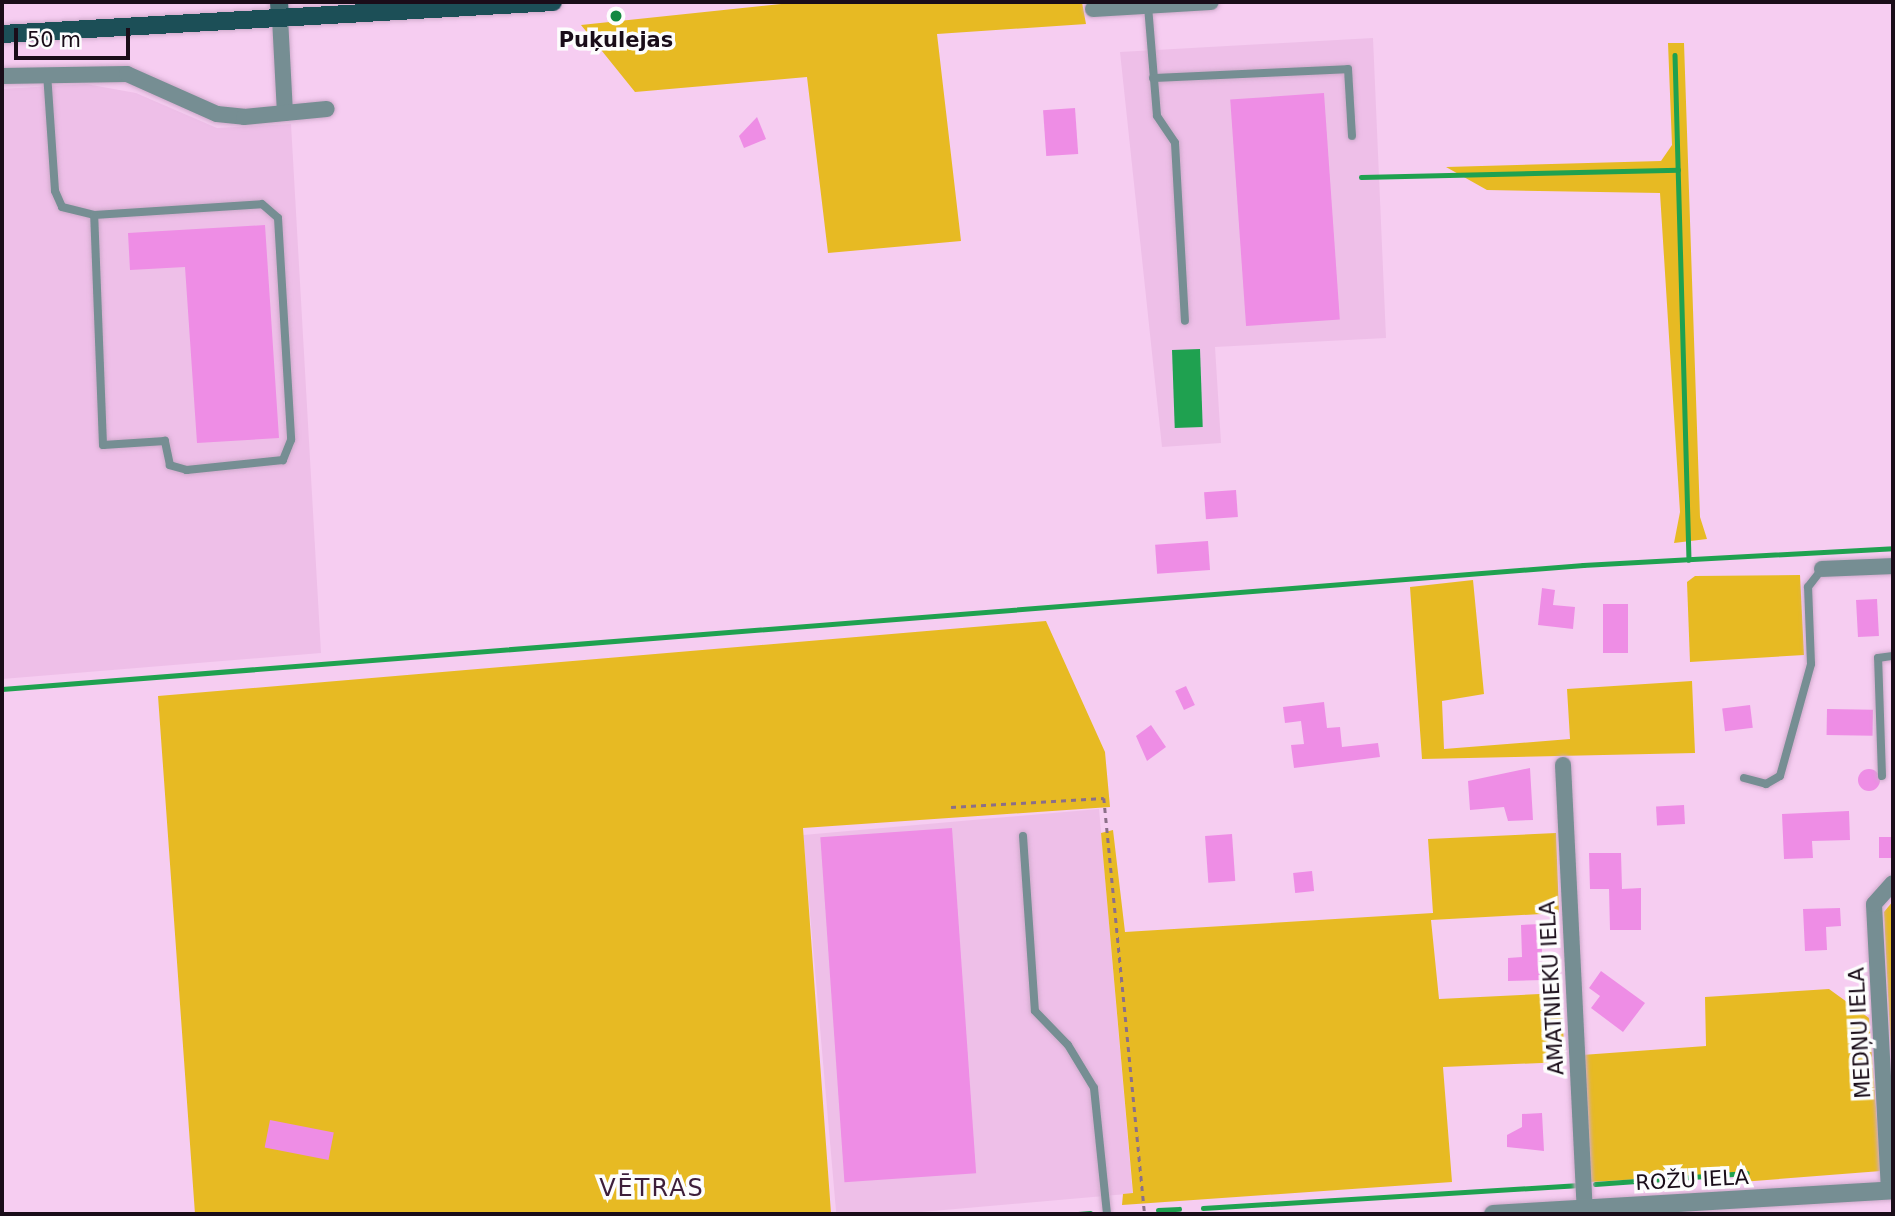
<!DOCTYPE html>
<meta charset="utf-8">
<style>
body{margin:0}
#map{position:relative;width:1895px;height:1216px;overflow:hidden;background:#f6cdf1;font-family:"DejaVu Sans",sans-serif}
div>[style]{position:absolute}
.built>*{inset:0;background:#eebfe8;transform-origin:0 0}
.green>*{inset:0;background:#e7ba23}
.water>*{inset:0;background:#1fa150;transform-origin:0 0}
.stream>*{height:4.5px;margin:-2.25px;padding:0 2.25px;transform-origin:2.25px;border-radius:2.25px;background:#1fa150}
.building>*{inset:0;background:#ee8de5;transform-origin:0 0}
.round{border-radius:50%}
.path>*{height:2.5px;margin-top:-1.25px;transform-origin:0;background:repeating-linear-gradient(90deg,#8b6f88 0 5px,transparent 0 10px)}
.roads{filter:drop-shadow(0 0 2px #ceaaca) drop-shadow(0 0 2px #ceaaca)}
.service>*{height:8px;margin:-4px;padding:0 4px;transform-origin:4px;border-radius:4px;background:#768e93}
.minor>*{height:16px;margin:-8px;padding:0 8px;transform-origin:8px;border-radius:8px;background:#768e93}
.tertiary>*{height:18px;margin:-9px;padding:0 9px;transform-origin:9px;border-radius:9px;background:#768e93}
.secondary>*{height:18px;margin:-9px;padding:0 9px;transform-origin:9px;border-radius:9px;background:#436970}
.primary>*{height:18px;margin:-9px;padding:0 9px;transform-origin:9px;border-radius:9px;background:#1c4f57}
.dots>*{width:19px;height:19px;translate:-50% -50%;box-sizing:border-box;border:4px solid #fdfdfd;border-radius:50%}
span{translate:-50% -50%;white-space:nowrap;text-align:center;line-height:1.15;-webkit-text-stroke:7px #fdfdfd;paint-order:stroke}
.poi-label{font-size:21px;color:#1a0d19;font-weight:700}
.street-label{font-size:21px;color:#1a0d19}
.quarter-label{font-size:24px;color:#3d1e3a;letter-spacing:2px}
.frame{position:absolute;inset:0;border:4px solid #1a0d19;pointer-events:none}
.scale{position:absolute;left:14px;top:28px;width:116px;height:32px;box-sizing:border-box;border:4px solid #1a0d19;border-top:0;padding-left:9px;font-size:21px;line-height:24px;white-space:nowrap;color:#1a0d19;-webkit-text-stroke:5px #fdfdfd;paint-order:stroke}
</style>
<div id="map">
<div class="built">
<i style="clip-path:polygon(1373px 38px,1386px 338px,1215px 347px,1221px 443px,1162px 447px,1120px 52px)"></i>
<i style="clip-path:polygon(86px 84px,136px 93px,217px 128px,291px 124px,321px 653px,2px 679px,2px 89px)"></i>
<i style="left:1099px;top:809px;width:386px;height:297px;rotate:85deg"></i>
</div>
<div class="green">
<i style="clip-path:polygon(800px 2px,1082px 2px,1086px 24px,937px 34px,961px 241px,828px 253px,807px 77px,635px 92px,581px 25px)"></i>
<i style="clip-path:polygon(1668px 43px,1684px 43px,1700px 517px,1707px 539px,1674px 543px,1680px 512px,1660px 193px,1487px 190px,1446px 167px,1661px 161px,1672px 145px)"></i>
<i style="clip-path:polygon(1800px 575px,1804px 655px,1690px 662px,1687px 582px,1695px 576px)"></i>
<i style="clip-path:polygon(1473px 580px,1484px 694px,1442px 701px,1444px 749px,1570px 739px,1567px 689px,1692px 681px,1695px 753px,1422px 759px,1410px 587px)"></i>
<i style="clip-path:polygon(1046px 621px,1105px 752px,1110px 807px,803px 828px,831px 1213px,195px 1214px,158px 696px)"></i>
<i style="clip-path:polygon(1113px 830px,1125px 932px,1433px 913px,1428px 839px,1556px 833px,1559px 913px,1431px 920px,1439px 999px,1561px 993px,1565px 1062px,1443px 1067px,1452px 1182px,1122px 1205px,1123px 1194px,1133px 1193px,1101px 833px)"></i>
<i style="clip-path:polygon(1893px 901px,1893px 1054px,1891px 1054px,1884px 912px)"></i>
<i style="clip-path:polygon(1829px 989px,1869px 1018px,1881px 1171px,1741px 1182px,1741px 1173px,1590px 1182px,1582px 1055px,1706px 1046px,1705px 997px)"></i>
</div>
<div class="water">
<i style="left:1200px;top:349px;width:78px;height:28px;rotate:88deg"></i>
</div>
<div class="stream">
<i style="left:1675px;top:55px;width:505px;rotate:88.41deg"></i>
<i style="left:1361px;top:177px;width:317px;rotate:-1.3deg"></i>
<i style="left:2px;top:689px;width:1586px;rotate:-4.48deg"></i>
<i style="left:1583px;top:565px;width:310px;rotate:-3.1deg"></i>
<i style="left:1595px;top:1184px;width:152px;rotate:-4.1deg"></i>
<i style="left:1203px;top:1208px;width:373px;rotate:-3.5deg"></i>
<i style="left:1158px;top:1210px;width:21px;rotate:-3deg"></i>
<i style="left:1078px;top:1214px;width:12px;rotate:-5deg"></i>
</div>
<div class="building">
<i style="left:1324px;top:93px;width:227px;height:94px;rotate:86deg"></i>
<i style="left:1075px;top:108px;width:46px;height:32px;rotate:86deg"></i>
<i style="clip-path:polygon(757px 117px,766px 139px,744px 148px,739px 136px)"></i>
<i style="clip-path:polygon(265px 225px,279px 438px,197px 443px,185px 267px,130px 270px,128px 233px)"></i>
<i style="left:1236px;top:490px;width:27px;height:32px;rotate:86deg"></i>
<i style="left:1208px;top:541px;width:29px;height:53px;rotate:86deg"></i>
<i style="clip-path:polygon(1542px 588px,1555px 590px,1553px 605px,1575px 607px,1573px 629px,1538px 625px)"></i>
<i style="left:1877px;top:599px;width:37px;height:21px;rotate:87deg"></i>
<i style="left:1603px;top:604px;width:25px;height:49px"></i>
<i style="left:1186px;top:686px;width:21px;height:12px;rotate:65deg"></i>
<i style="clip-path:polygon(1324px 702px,1327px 728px,1340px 727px,1342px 747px,1378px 743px,1380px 757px,1294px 768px,1291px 745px,1304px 744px,1301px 721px,1285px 723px,1283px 707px)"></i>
<i style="left:1750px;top:705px;width:23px;height:28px;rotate:83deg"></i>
<i style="left:1827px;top:709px;width:46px;height:26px;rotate:1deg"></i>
<i style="clip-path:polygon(1151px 725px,1166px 747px,1147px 761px,1136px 736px)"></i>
<i style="clip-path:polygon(1530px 768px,1533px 820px,1508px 821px,1504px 807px,1470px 810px,1468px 781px)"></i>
<i class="round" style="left:1858px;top:769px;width:22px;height:22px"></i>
<i style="left:1684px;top:805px;width:19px;height:28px;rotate:87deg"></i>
<i style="clip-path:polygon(1849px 811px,1850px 840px,1812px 841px,1813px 858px,1784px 859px,1782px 814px)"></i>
<i style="left:952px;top:828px;width:346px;height:132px;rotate:86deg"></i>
<i style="left:1232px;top:834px;width:47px;height:27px;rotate:86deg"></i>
<i style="left:1879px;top:837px;width:14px;height:21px"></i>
<i style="clip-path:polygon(1589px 853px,1621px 853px,1622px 889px,1641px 888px,1641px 930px,1610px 930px,1609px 889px,1590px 889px)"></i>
<i style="left:1312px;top:871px;width:20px;height:19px;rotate:84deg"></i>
<i style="clip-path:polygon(1840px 908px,1841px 926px,1826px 927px,1827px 950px,1805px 951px,1803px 909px)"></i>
<i style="clip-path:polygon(1541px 924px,1543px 980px,1508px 981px,1508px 958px,1522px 957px,1521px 925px)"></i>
<i style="clip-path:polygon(1601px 971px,1645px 1003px,1623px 1032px,1591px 1008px,1600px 996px,1589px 988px)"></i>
<i style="clip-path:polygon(1542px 1113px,1544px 1151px,1507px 1147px,1507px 1135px,1522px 1127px,1522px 1114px)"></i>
<i style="left:270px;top:1120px;width:65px;height:28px;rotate:11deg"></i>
</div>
<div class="path">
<i style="left:951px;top:807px;width:153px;rotate:-3.4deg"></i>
<i style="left:1104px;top:798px;width:418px;rotate:84.4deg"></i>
</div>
<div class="roads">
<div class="service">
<i style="left:1148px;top:6px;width:110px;rotate:85.3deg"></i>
<i style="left:1157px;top:116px;width:32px;rotate:56deg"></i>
<i style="left:1175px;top:143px;width:178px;rotate:86.8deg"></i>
<i style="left:47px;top:73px;width:118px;rotate:86.1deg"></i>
<i style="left:55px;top:191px;width:17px;rotate:66deg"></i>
<i style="left:62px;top:207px;width:33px;rotate:14deg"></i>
<i style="left:94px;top:215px;width:168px;rotate:-3.7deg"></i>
<i style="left:262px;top:204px;width:21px;rotate:41deg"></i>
<i style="left:278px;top:218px;width:222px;rotate:86.6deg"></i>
<i style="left:291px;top:440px;width:22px;rotate:112deg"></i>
<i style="left:283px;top:460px;width:97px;rotate:174.1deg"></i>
<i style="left:187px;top:470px;width:18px;rotate:-164deg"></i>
<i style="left:170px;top:465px;width:25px;rotate:-102deg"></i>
<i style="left:165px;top:441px;width:62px;rotate:176.3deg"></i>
<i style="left:103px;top:445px;width:230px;rotate:-92.2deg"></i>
<i style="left:1153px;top:78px;width:195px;rotate:-2.6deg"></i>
<i style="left:1348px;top:69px;width:67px;rotate:86.6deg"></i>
<i style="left:1882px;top:776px;width:118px;rotate:-91.9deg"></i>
<i style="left:1878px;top:658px;width:15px;rotate:-8deg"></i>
<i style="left:1744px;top:778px;width:23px;rotate:15deg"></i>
<i style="left:1766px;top:784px;width:16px;rotate:-30deg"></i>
<i style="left:1780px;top:776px;width:116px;rotate:-74.5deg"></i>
<i style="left:1811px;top:664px;width:77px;rotate:-92.2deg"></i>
<i style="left:1808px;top:587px;width:23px;rotate:-52deg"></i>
<i style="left:1023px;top:836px;width:175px;rotate:86.1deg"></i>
<i style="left:1035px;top:1011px;width:47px;rotate:45.9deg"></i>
<i style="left:1068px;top:1045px;width:50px;rotate:58.8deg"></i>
<i style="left:1094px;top:1088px;width:127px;rotate:84.1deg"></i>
</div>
<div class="minor">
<i style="left:1093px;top:9px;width:118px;rotate:-3.4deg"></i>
<i style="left:280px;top:18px;width:95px;rotate:87deg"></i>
<i style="left:2px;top:76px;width:125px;rotate:-0.9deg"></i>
<i style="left:127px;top:74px;width:98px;rotate:24deg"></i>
<i style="left:217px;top:114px;width:27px;rotate:6deg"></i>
<i style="left:244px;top:117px;width:83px;rotate:-5.5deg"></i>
<i style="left:1822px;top:569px;width:71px;rotate:-2.4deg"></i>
<i style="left:1563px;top:765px;width:445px;rotate:87.2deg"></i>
<i style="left:1889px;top:1191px;width:287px;rotate:-93deg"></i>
<i style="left:1874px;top:904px;width:28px;rotate:-48deg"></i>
</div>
<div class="tertiary">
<i style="left:1493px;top:1214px;width:401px;rotate:-3.4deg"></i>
</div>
<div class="secondary">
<i style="left:279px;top:2px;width:16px;rotate:86deg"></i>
</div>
<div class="primary">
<i style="left:2px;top:34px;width:552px;rotate:-3.32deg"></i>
</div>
</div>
<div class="dots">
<i style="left:616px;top:16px;background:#138841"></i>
</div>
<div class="poi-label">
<span style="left:616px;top:40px">Puķulejas</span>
</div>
<div class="street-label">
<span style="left:1552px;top:988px;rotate:-93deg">AMATNIEKU IELA</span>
<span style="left:1860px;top:1033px;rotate:-93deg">MEDŅU IELA</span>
<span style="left:1692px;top:1180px;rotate:-3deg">ROŽU IELA</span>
</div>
<div class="quarter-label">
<span style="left:652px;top:1189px">VĒTRAS</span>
</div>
<div class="frame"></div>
<div class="scale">50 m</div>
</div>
